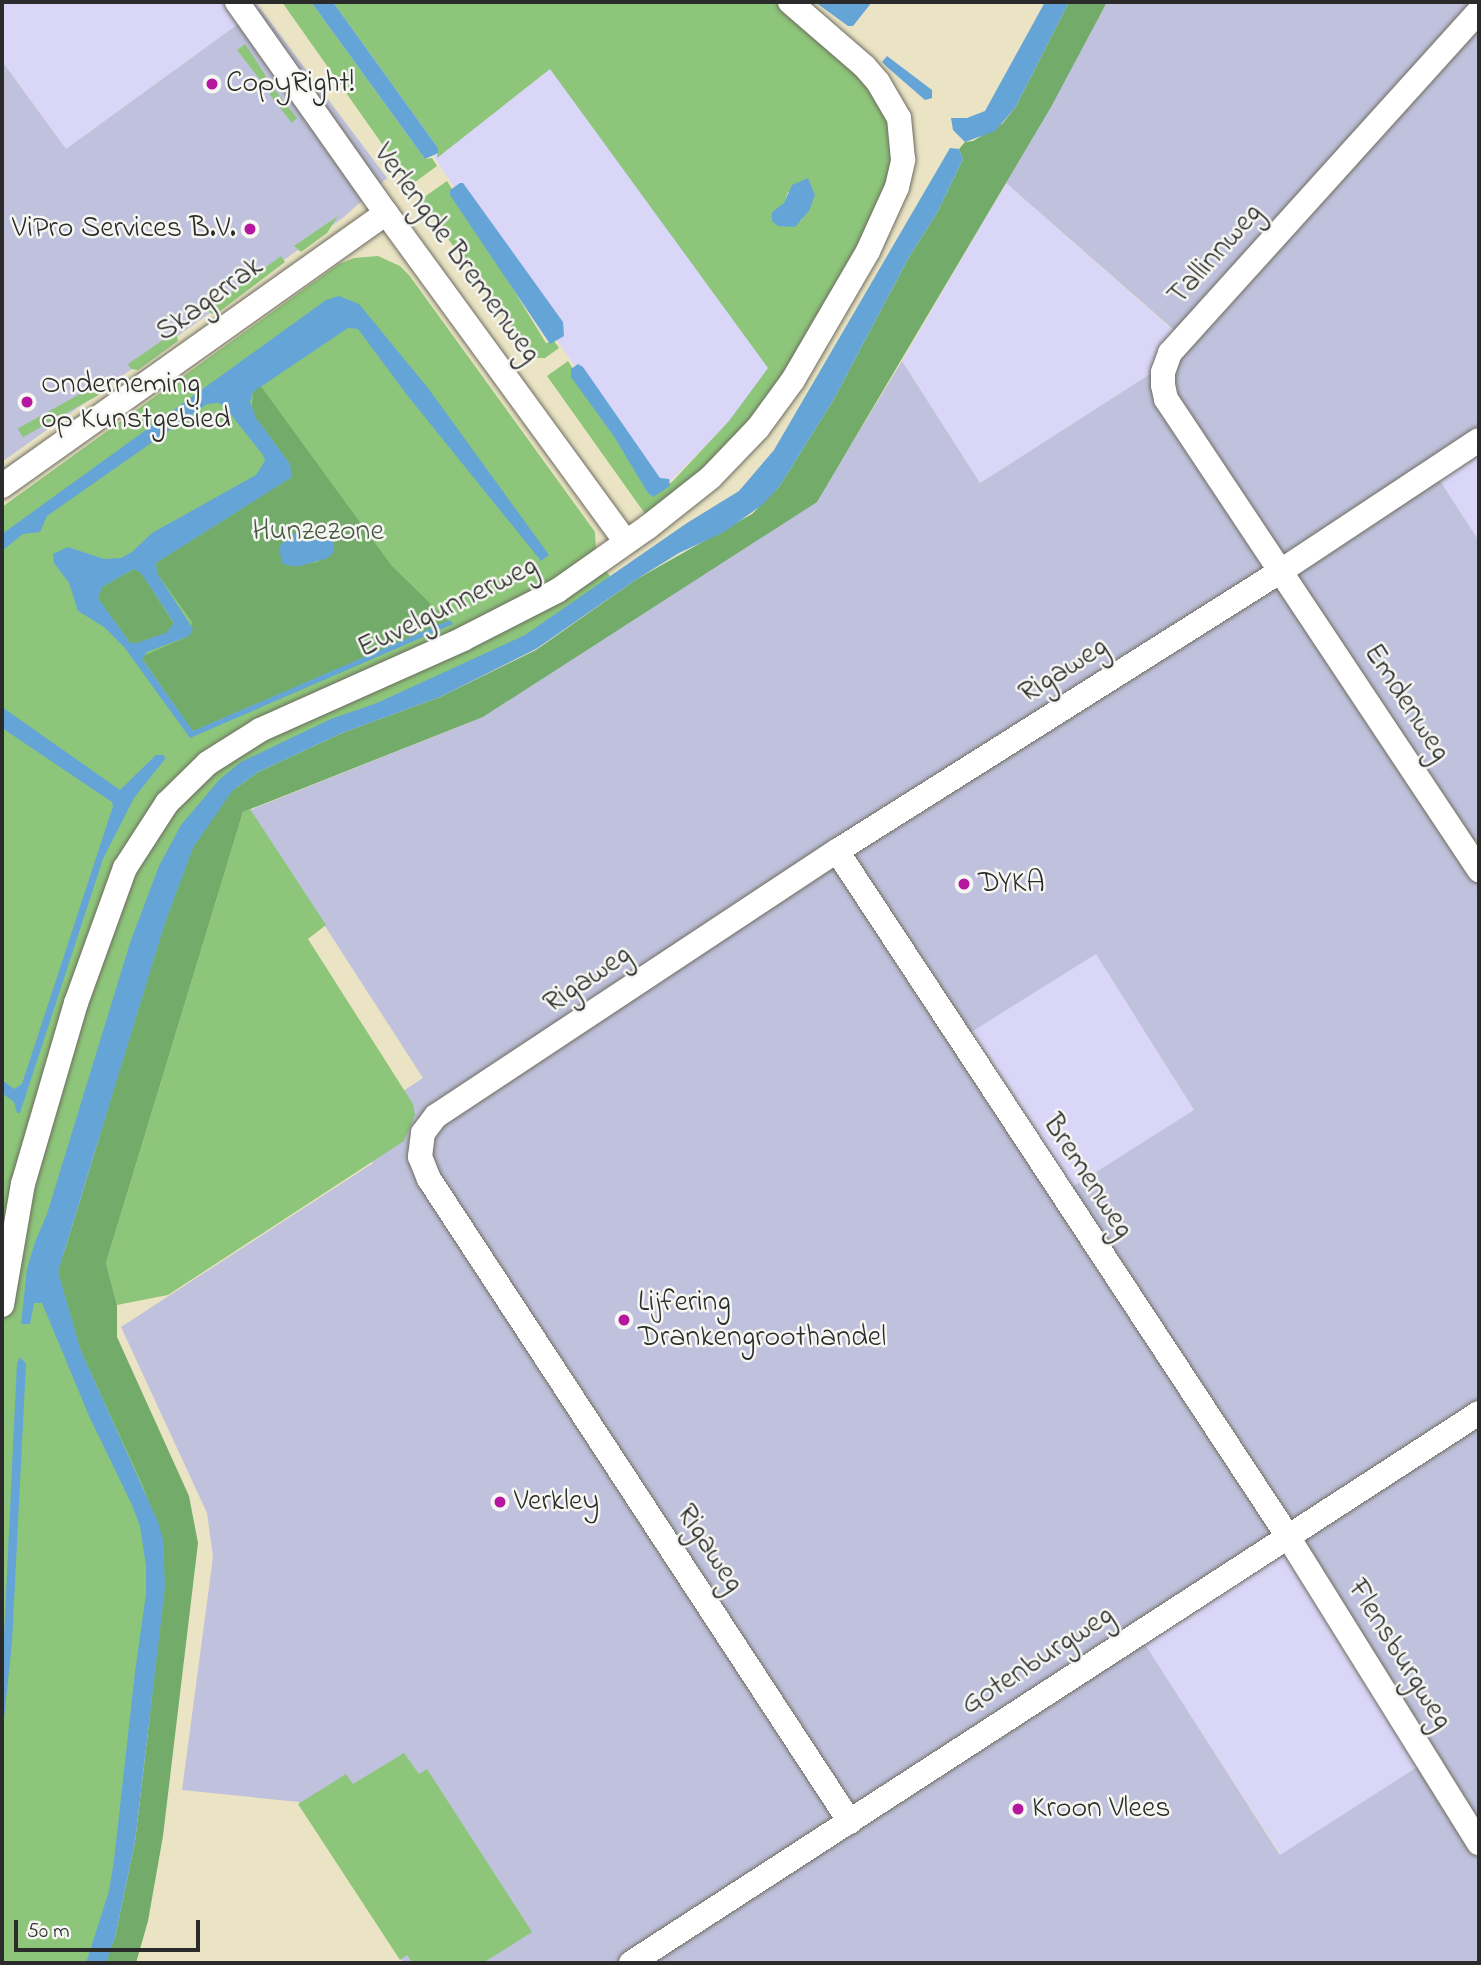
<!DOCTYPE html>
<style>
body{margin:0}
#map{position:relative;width:1481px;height:1965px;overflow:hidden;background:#eae4c4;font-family:"Indie Flower",sans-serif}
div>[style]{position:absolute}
.built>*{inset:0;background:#dad6f7;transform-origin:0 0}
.industrial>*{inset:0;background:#c0c2dd}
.green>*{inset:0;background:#8dc67a;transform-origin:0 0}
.forest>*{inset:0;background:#72ab6a}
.water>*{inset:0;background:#65a4d7}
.roads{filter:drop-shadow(0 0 2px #6e6c61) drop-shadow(0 0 2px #6e6c61)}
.minor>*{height:24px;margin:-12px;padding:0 12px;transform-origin:12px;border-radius:12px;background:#fff}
.dots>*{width:19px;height:19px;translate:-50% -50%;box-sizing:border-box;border:4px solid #f6f6f2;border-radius:50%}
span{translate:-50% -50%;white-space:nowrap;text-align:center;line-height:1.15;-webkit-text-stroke:5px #f6f6f2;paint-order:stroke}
.poi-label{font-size:30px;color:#2b2b2b}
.left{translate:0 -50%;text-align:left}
.right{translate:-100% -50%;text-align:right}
.street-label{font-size:30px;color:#2b2b2b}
.park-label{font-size:30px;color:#485a43}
.frame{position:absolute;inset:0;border:4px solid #2b2b2b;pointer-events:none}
.scale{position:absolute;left:14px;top:1920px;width:186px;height:32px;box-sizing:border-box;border:4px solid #2b2b2b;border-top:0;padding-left:9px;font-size:21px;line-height:24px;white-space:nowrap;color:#2b2b2b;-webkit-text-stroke:5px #f6f6f2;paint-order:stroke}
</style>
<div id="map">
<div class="built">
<i style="clip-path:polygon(2px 2px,256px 2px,260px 8px,66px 149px,2px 61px)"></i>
<i style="clip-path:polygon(545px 25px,782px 358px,745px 407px,659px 492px,420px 136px)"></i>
<i style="clip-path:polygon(1006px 183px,1183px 339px,1161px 367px,980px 483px,902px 361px)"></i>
<i style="clip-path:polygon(1479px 440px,1479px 541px,1433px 470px)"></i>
<i style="left:1096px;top:953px;width:186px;height:165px;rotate:58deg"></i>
<i style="left:1287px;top:1539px;width:262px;height:177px;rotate:57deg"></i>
</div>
<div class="industrial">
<i style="clip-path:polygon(evenodd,1107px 2px,1479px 2px,1479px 440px,1433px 470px,1479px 541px,1479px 838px,1464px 848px,1479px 873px,1479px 1963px,404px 1963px,299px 1802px,182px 1790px,213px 1557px,207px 1513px,121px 1327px,373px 1163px,348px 1127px,423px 1078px,250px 810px,483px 717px,816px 502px,902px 361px,980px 483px,1161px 367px,1183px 338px,1006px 183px,1107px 2px,1096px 954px,1194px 1110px,1055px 1198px,957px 1041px,1096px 954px,1107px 2px,1287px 1539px,1428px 1760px,1280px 1855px,1139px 1635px,1287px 1539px)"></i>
<i style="clip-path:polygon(260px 8px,387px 178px,344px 217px,2px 462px,2px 61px,66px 149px)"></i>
</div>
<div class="green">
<i style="clip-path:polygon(282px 2px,311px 2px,425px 159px,432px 158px,437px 166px,411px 185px)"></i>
<i style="clip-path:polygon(evenodd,333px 2px,779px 2px,859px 71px,892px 120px,895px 160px,861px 248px,752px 424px,648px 518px,547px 376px,568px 361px,651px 496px,672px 482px,729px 421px,768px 368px,550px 69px,437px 158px,438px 148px,333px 2px,788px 192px,815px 195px,801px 221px,772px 212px,784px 204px,788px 192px)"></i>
<i style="clip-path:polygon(245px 44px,266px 76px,261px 81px,237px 50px)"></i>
<i style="left:275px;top:90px;width:36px;height:7px;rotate:52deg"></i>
<i style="clip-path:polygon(447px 181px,546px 343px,554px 341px,559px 348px,545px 358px,534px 358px,420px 200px)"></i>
<i style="clip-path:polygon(338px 216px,327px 233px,301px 252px,294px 246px)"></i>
<i style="clip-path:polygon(281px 256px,285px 262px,219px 312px,212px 314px,207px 310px)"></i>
<i style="clip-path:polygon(378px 256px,400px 266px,409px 275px,595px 532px,596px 550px,603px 568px,611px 577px,604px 581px,612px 592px,241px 777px,58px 1242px,180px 1527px,110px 1963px,2px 1963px,2px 507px,339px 264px,354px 258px)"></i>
<i style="clip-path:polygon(176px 331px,178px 341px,138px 370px,131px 369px,128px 364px)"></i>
<i style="left:107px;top:379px;width:10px;height:102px;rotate:61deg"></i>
<i style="clip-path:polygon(250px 809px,326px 925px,308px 939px,413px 1104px,415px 1115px,404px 1141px,168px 1295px,117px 1305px,106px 1263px,243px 812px)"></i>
<i style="clip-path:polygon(404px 1753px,419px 1774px,427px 1769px,532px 1932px,483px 1963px,413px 1963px,407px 1955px,400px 1960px,298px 1804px,346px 1774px,353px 1784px)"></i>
</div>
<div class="forest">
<i style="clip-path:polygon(1069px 2px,1107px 2px,1051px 107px,817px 502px,483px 717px,243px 812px,106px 1263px,117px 1305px,117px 1337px,189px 1496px,198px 1543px,163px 1836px,148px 1921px,136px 1963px,106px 1963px,115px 1937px,135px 1842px,165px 1587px,163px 1540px,143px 1486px,81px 1351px,58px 1272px,165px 923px,193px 848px,232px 791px,258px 772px,342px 733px,440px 697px,536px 650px,637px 579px,752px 514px,779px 487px,834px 399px,909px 257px,937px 213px,963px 159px,959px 149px,965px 142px,973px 141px,1002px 124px,1015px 108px)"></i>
<i style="clip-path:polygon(evenodd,260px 385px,391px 565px,448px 621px,193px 731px,141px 657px,189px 636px,192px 622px,157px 573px,156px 563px,292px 477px,290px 464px,256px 418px,252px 408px,253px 392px,260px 385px,330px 532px,334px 542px,318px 562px,290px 566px,330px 532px)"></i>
<i style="clip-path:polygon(135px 569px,141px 573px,174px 624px,167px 633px,136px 643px,130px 643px,98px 598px,102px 587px)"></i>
</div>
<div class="water">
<i style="clip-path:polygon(311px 2px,333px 2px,438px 148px,438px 153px,425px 159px)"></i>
<i style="clip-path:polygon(815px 2px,872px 2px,853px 26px,848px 26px)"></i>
<i style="clip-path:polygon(1045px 2px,1069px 2px,1015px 108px,995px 131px,965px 142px,953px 130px,951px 118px,967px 118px,985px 111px)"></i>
<i style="clip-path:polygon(887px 56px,932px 90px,932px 98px,925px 100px,887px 67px,882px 62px)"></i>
<i style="clip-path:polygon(950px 148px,959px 149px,963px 159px,937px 213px,909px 257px,834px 399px,779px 487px,762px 505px,724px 532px,679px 553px,637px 579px,536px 649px,440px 697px,342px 733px,258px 772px,232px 791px,193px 848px,165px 923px,58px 1272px,81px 1351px,158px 1522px,163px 1540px,165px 1587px,135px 1842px,115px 1937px,106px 1963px,86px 1963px,109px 1891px,114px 1860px,135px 1672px,146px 1594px,146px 1566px,140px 1526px,132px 1505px,89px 1416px,42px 1303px,34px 1303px,30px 1324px,21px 1324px,27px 1269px,35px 1242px,47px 1214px,130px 943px,159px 866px,181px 825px,220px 779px,241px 762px,331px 719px,377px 703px,525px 635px,687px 523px,739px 491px,774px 450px)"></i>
<i style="clip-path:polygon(808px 178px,815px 195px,809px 211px,795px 227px,778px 226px,772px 221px,772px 212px,784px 203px,792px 185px)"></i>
<i style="clip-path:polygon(460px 183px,463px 183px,563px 322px,564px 336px,550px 344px,450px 195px,450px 190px)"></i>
<i style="clip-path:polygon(evenodd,339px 296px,359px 304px,428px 388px,549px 555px,541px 561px,407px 395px,358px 329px,348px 328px,253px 392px,250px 402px,256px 418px,290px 464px,292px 477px,156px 563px,157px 573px,193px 629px,189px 636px,147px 652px,142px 659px,193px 731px,450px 620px,453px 624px,190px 738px,124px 647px,104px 627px,78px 611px,69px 583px,54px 563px,53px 554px,68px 547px,104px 559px,121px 558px,132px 552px,152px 533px,256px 475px,265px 461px,263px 455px,225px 407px,219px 403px,207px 404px,47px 516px,40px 532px,23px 534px,2px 551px,2px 534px,326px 300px,339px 296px,134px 569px,141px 573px,174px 623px,166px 633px,136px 643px,130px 643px,98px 598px,102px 587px,134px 569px)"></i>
<i style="clip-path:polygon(578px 364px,583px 367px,660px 478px,669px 479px,670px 486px,653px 497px,648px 493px,613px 435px,571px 377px,571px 369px)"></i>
<i style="clip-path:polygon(324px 528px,333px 536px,334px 542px,334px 552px,328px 558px,300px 566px,290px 566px,282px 563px,279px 548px,286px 538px,298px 531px)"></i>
<i style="clip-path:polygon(2px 707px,120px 790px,156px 755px,164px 755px,165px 759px,134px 798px,103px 859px,20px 1113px,17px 1113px,14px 1102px,2px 1093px,2px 1080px,14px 1089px,22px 1084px,113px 806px,112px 802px,2px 728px)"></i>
<i style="clip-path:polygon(20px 1357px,26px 1364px,12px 1643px,2px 1737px,2px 1677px,17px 1363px)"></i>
</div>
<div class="roads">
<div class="minor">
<i style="left:237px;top:2px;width:258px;rotate:54.8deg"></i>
<i style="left:386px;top:213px;width:407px;rotate:53.9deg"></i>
<i style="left:1479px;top:11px;width:461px;rotate:132.1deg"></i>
<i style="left:1170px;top:353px;width:20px;rotate:110deg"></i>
<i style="left:1163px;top:372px;width:13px;rotate:90deg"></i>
<i style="left:1163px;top:385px;width:14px;rotate:78deg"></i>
<i style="left:1166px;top:399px;width:566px;rotate:56.39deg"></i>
<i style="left:2px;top:486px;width:471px;rotate:-35.4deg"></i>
<i style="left:837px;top:851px;width:819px;rotate:56.66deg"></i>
<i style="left:1287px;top:1535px;width:363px;rotate:58.1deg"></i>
<i style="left:2px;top:1305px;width:123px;rotate:-80.2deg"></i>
<i style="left:23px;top:1184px;width:189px;rotate:-73.7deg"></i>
<i style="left:76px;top:1003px;width:144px;rotate:-70.1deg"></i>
<i style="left:125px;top:868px;width:77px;rotate:-57.1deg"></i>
<i style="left:167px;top:803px;width:57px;rotate:-44.3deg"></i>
<i style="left:208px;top:763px;width:62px;rotate:-32.4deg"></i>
<i style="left:260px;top:730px;width:222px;rotate:-24.1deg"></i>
<i style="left:463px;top:639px;width:106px;rotate:-27.1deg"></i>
<i style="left:557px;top:591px;width:111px;rotate:-35.1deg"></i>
<i style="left:648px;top:527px;width:80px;rotate:-38.4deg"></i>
<i style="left:711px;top:477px;width:68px;rotate:-46.2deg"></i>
<i style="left:758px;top:428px;width:59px;rotate:-53.9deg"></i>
<i style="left:793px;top:380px;width:149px;rotate:-59.8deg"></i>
<i style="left:868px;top:251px;width:70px;rotate:-65.6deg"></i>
<i style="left:897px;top:187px;width:28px;rotate:-77deg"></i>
<i style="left:903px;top:160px;width:42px;rotate:-95.4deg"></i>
<i style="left:899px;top:118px;width:42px;rotate:-120.3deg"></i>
<i style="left:878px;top:82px;width:21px;rotate:-131deg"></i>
<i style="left:864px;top:66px;width:98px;rotate:-139.1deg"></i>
<i style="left:850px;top:1822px;width:769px;rotate:-123.21deg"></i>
<i style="left:429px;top:1179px;width:24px;rotate:-112deg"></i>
<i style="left:420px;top:1157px;width:24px;rotate:-83deg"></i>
<i style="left:423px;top:1133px;width:21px;rotate:-53deg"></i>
<i style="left:436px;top:1116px;width:481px;rotate:-33.5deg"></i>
<i style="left:837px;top:851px;width:525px;rotate:-32.24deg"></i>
<i style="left:1281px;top:571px;width:237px;rotate:-33.5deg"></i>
<i style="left:631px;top:1963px;width:1011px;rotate:-32.97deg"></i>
</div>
</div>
<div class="dots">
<i style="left:212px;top:84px;background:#b5179e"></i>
<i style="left:250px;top:229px;background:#b5179e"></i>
<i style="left:27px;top:402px;background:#b5179e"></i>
<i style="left:964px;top:884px;background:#b5179e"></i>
<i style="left:624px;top:1320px;background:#b5179e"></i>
<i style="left:500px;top:1502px;background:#b5179e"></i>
<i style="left:1018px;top:1809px;background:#b5179e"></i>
</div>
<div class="poi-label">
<span class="left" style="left:226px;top:84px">CopyRight!</span>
<span class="right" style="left:236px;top:229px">ViPro Services B.V.</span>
<span class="left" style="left:41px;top:402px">Onderneming<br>op Kunstgebied</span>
<span class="left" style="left:978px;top:884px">DYKA</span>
<span class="left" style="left:638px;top:1320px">Lijfering<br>Drankengroothandel</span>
<span class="left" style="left:514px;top:1502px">Verkley</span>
<span class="left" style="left:1032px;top:1809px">Kroon Vlees</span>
</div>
<div class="street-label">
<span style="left:456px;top:254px;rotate:54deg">Verlengde Bremenweg</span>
<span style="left:1216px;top:255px;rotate:-48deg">Tallinnweg</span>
<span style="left:210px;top:300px;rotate:-36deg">Skagerrak</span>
<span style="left:448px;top:608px;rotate:-26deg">Euvelgunnerweg</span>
<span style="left:1064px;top:671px;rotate:-32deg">Rigaweg</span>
<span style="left:1406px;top:703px;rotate:57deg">Emdenweg</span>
<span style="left:588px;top:980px;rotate:-34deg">Rigaweg</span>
<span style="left:1087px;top:1177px;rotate:57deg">Bremenweg</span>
<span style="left:709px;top:1549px;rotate:57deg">Rigaweg</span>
<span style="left:1399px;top:1655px;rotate:58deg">Flensburgweg</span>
<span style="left:1038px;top:1661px;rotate:-33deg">Gotenburgweg</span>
</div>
<div class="park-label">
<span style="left:318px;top:532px">Hunzezone</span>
</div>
<div class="frame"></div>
<div class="scale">50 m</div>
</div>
